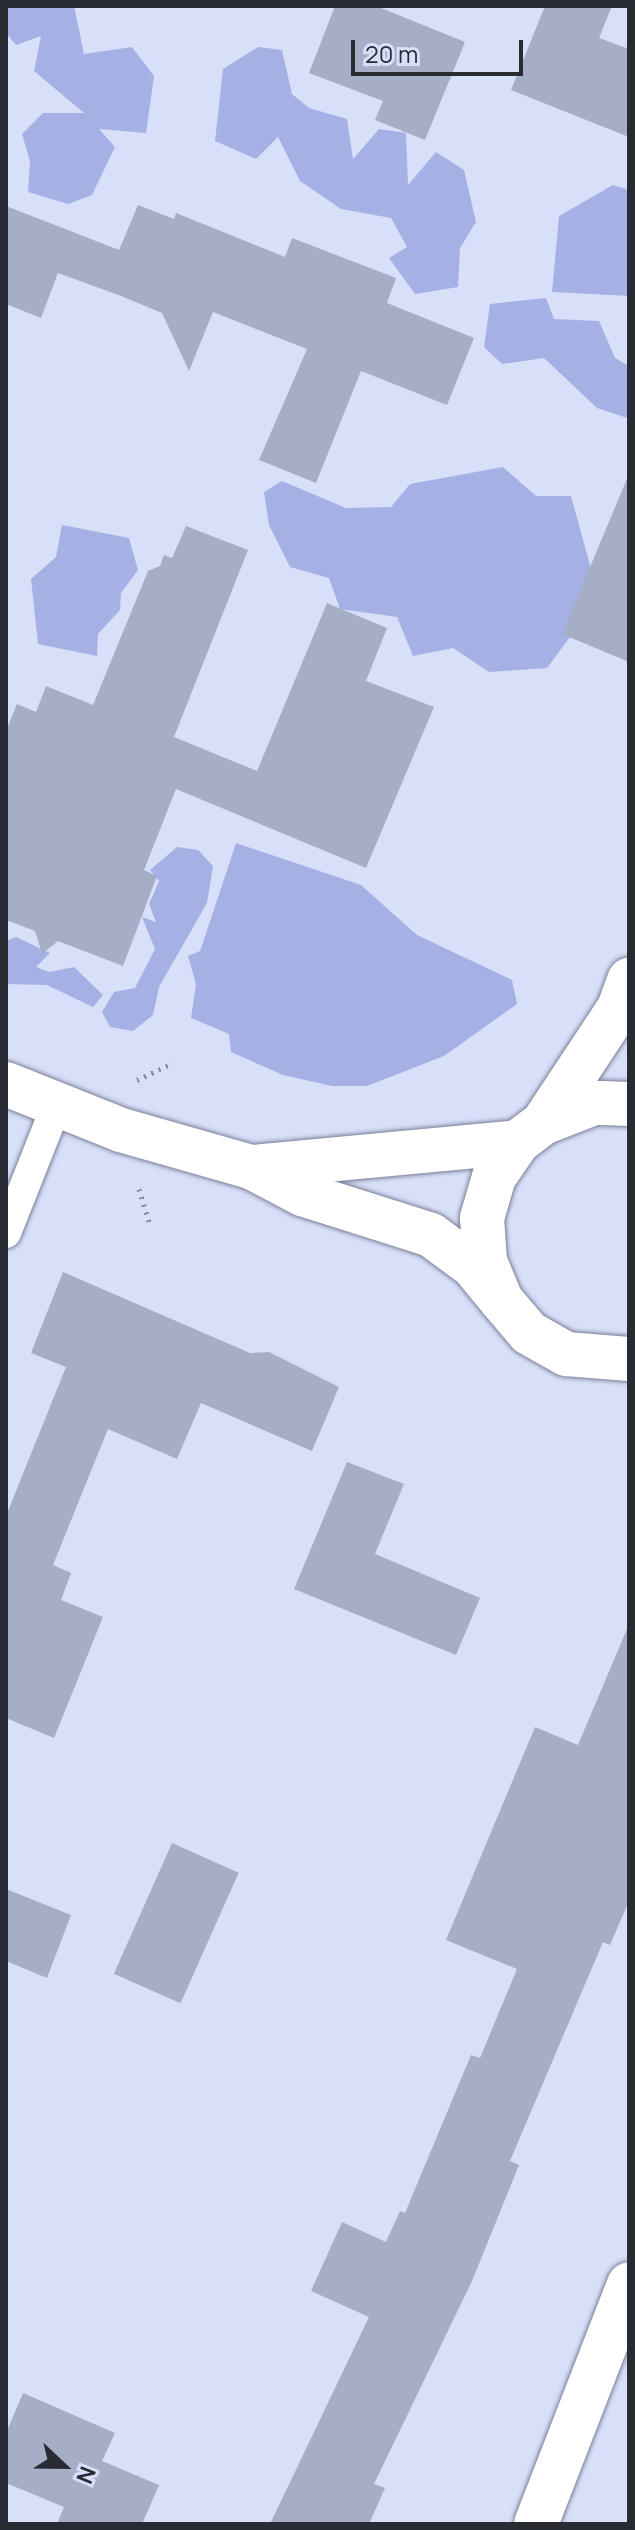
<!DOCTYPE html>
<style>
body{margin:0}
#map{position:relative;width:635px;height:2530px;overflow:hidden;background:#d8dff9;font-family:Manrope,sans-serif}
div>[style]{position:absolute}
.green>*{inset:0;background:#a5b1e4}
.building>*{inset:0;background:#a6adc6;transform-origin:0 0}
.path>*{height:5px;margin-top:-2.5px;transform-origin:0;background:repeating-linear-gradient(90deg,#878c9f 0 2px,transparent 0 8px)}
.roads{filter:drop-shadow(0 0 2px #7a8098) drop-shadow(0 0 2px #7a8098)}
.service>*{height:30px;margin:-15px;padding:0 15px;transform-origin:15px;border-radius:15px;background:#fff}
.minor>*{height:44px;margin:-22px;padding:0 22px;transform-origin:22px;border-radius:22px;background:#fff}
.tertiary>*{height:44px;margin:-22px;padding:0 22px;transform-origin:22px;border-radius:22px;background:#fff}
span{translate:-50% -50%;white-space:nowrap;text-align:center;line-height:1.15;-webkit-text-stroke:6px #d8dff9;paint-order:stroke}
.frame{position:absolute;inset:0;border:8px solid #282a34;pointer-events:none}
.north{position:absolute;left:24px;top:2426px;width:80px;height:80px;-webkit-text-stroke:6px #d8dff9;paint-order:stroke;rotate:112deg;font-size:22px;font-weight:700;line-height:32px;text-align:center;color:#282a34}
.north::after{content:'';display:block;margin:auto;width:28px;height:36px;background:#282a34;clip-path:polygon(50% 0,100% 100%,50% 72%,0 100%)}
.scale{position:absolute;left:351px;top:40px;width:172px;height:36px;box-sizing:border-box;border:4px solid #282a34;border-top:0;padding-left:10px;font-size:24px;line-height:28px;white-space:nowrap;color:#282a34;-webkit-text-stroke:6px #d8dff9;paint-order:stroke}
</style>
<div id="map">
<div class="green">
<i style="clip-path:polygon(7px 6px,74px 6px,84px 54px,132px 47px,154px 76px,146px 133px,99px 129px,115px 147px,92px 195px,68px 204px,28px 192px,30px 161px,22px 134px,43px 113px,84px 113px,34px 71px,41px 36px,16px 45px,6px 33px)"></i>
<i style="clip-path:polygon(258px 47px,282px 50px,292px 94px,309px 108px,347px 119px,353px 159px,379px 129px,406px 133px,408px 185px,436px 152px,464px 170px,476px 222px,460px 248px,458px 287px,415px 294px,389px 258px,407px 247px,391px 218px,341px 209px,300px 181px,278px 137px,256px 159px,215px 141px,223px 69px)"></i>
<i style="clip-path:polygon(613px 185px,629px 190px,629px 296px,552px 292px,559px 216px)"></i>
<i style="clip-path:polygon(546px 298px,554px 319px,599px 321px,615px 358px,629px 366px,627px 418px,597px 408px,544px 358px,502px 364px,484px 347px,490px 304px)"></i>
<i style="clip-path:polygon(503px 467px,536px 496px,571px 496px,599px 598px,547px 668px,489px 672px,453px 648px,413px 656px,397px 617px,340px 609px,329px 578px,290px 567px,269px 525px,264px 492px,282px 481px,346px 508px,391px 507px,410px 484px)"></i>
<i style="clip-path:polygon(62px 525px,129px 538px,138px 570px,121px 593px,120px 610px,98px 634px,97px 656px,38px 644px,31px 579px,56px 557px)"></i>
<i style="clip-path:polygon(236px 843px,361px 885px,417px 935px,512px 980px,517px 1004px,444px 1056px,367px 1086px,332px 1086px,283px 1075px,231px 1052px,229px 1034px,191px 1018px,196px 984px,188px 956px,200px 951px)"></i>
<i style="clip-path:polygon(177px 847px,198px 850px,213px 866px,207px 903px,159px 987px,153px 1015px,133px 1031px,110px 1027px,102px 1012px,114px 992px,135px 988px,155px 949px,142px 917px,156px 922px,149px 904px,159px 881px,150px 870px)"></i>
<i style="clip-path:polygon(16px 937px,50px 953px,36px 967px,49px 972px,74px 967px,103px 995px,93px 1007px,47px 985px,6px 984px,6px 941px)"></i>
</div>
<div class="building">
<i style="clip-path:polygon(335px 6px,376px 6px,465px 42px,425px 140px,375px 120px,383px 101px,309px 73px)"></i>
<i style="clip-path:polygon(545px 6px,612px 6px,599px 38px,629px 49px,629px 137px,511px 90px)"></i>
<i style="clip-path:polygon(138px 205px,174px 219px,176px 213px,285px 257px,292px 238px,396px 278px,387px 303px,474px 338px,447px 405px,361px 371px,316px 483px,259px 460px,307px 349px,213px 312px,189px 371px,162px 313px,121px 296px,58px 273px,41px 318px,6px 304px,6px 206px,119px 250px)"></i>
<i style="clip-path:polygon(629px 474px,629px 662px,562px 634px)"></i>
<i style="clip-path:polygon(186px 526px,248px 550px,174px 737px,257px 771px,327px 603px,387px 628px,366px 681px,434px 707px,366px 868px,176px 789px,144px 870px,157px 876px,123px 966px,58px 941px,42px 954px,35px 931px,6px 920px,6px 731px,17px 704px,36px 712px,46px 686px,93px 705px,148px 571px,160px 566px,164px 555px,172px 558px)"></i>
<i style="clip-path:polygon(63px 1272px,250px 1353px,269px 1352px,339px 1387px,312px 1451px,201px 1403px,177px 1459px,108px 1429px,53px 1565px,71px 1573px,61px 1600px,103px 1617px,54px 1738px,6px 1718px,6px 1516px,66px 1367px,31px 1353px)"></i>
<i style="clip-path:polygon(347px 1462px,404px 1484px,375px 1554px,480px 1598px,456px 1655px,294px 1589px)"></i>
<i style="clip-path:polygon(629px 1624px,629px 1901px,610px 1945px,603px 1942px,510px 2161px,519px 2165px,472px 2281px,374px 2484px,385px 2488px,369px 2524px,270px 2524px,369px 2317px,311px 2291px,342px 2222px,386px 2242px,400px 2211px,405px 2213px,471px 2055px,480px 2058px,517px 1969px,446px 1940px,535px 1727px,578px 1745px)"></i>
<i style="left:172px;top:1843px;width:73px;height:143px;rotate:24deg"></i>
<i style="clip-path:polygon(6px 1889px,71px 1915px,47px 1978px,6px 1961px)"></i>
<i style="clip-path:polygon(23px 2393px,115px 2433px,102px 2461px,159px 2485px,142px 2524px,57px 2524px,64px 2507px,6px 2483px,6px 2433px)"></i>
</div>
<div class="path">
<i style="left:137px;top:1080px;width:40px;rotate:-25deg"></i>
<i style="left:139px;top:1189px;width:39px;rotate:73deg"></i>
</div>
<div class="roads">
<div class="service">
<i style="left:6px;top:1233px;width:139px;rotate:-68.4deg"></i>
</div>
<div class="minor">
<i style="left:536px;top:2524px;width:257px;rotate:-68.8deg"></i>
</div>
<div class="tertiary">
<i style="left:6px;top:1084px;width:124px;rotate:21.8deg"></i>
<i style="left:121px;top:1130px;width:135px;rotate:15.9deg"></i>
<i style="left:251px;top:1167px;width:58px;rotate:27.9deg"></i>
<i style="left:302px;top:1194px;width:135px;rotate:17.6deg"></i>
<i style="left:431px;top:1235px;width:52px;rotate:36.4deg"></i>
<i style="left:473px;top:1266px;width:44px;rotate:50.5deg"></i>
<i style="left:629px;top:1104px;width:35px;rotate:-178deg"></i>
<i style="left:594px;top:1103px;width:55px;rotate:158.6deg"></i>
<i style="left:543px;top:1123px;width:31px;rotate:143deg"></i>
<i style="left:518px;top:1142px;width:42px;rotate:124.4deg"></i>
<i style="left:494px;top:1177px;width:43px;rotate:106.3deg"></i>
<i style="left:482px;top:1218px;width:43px;rotate:86deg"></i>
<i style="left:485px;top:1261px;width:42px;rotate:67.7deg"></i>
<i style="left:501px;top:1300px;width:43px;rotate:49.7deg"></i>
<i style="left:529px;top:1333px;width:43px;rotate:29.6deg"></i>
<i style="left:566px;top:1354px;width:63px;rotate:4.5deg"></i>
<i style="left:543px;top:1123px;width:138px;rotate:-56.5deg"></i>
<i style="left:619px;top:1008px;width:30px;rotate:-70deg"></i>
<i style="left:251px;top:1167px;width:268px;rotate:-5.3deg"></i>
</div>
</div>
<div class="frame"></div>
<div class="north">N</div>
<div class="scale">20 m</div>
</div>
